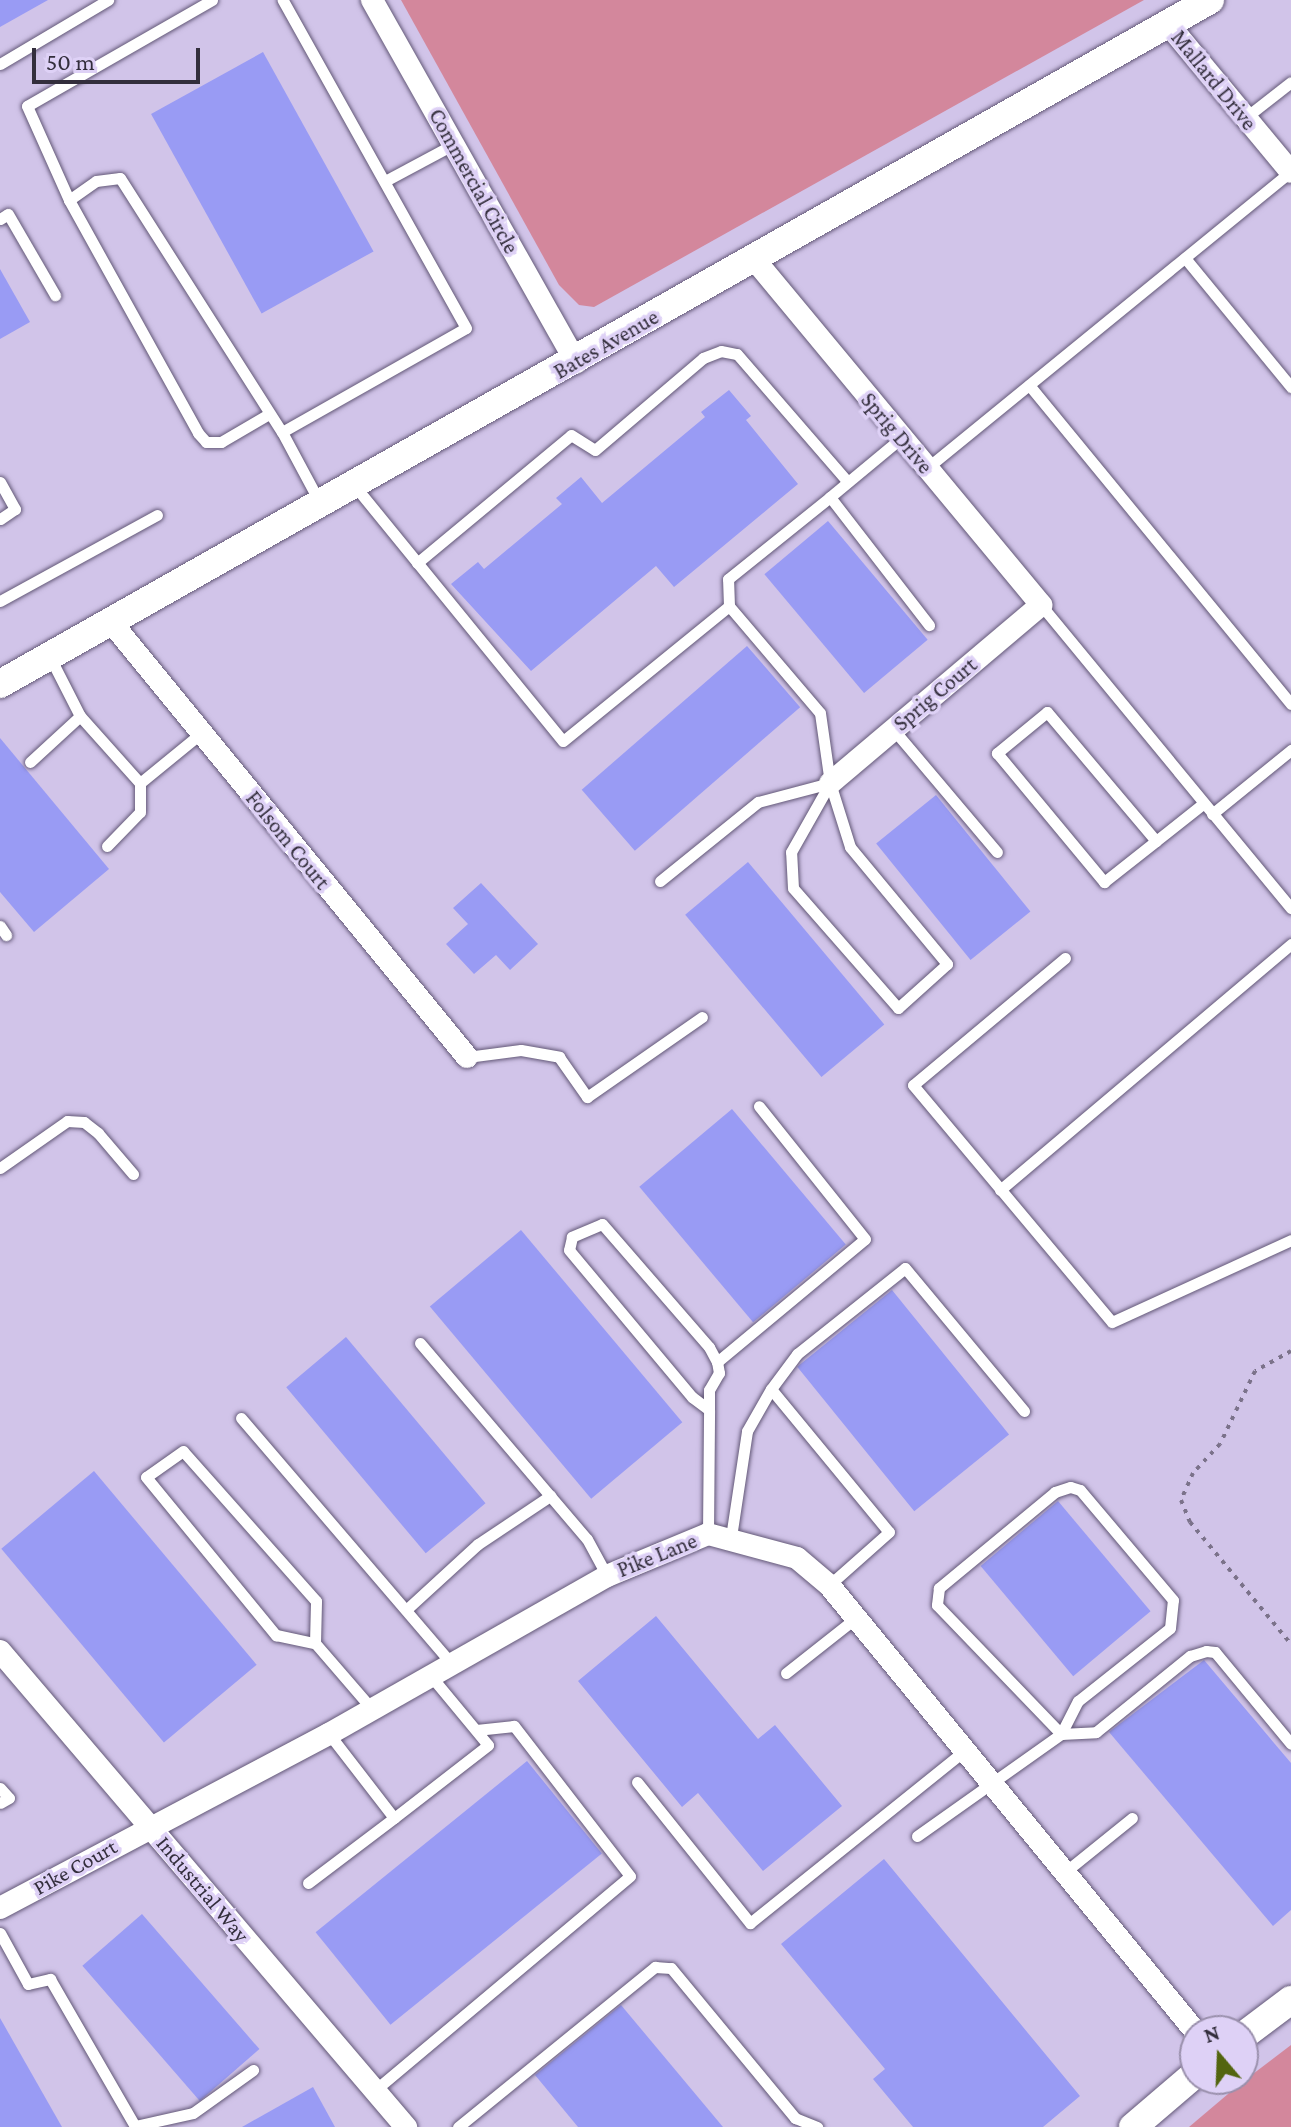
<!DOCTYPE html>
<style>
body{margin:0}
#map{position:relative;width:1291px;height:2127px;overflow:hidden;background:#d1c4e9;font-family:"Crimson Pro",serif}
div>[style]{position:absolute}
.green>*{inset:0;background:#d3879c}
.building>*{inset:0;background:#999bf4;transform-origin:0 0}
.path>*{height:4px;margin-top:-2px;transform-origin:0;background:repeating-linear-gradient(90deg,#7b728a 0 4px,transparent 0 10px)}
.roads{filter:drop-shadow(0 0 2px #635877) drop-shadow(0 0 2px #635877)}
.service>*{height:11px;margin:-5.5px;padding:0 5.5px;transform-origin:5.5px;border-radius:5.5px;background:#fff}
.minor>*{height:22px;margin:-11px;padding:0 11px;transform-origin:11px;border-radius:11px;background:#fff}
.tertiary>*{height:28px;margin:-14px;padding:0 14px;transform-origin:14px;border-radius:14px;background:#fff}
span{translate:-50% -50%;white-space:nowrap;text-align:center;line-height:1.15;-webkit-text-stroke:7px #ded1f6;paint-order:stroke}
.street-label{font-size:22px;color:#332e3c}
.north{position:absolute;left:1179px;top:2015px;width:80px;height:80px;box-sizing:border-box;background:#ded1f6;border:2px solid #9a90ac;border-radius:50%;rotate:341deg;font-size:22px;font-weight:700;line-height:32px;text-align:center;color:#332e3c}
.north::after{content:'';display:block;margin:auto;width:28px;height:36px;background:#53650f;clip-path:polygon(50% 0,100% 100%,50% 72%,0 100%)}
.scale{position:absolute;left:32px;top:48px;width:168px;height:36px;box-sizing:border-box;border:4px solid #332e3c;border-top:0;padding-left:10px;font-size:24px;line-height:28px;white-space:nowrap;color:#332e3c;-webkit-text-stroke:6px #ded1f6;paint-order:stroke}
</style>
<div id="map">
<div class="green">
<i style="clip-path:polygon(401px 0,1144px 0,594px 307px,579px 305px,559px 285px)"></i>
<i style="clip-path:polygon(1291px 2045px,1291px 2127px,1189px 2127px,1241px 2083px)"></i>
</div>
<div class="building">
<i style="clip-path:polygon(0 0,48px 0,0 27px)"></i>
<i style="left:263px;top:52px;width:228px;height:128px;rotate:61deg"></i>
<i style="clip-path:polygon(0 269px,30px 322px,0 339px)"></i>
<i style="clip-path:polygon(729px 390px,751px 416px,746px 420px,798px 484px,674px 587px,656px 566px,531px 671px,451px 584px,478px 562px,484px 569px,562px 504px,556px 498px,581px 477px,602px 503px,705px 417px,701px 412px)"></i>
<i style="left:828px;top:521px;width:155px;height:83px;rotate:50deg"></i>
<i style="left:747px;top:646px;width:81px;height:219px;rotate:49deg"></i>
<i style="clip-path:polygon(0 738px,109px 869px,34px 932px,0 892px)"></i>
<i style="left:936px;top:795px;width:150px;height:77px;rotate:51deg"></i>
<i style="left:748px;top:862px;width:212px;height:82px;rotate:50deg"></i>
<i style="clip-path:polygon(481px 883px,538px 944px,510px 970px,496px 955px,474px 974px,446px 944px,468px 924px,453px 908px)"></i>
<i style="left:732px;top:1109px;width:177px;height:121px;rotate:50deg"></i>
<i style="left:521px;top:1230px;width:251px;height:119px;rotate:50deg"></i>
<i style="left:892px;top:1290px;width:186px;height:122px;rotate:51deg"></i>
<i style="left:346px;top:1337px;width:217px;height:78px;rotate:50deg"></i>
<i style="left:94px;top:1471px;width:253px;height:121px;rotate:50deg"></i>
<i style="left:1058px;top:1501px;width:144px;height:101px;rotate:50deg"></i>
<i style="clip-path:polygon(656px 1616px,758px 1739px,775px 1725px,842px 1806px,763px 1871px,698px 1793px,682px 1807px,578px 1681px)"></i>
<i style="clip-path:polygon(1204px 1660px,1291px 1763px,1291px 1910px,1273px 1926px,1109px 1732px)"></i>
<i style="left:527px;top:1761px;width:119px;height:272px;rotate:51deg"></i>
<i style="clip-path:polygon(884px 1859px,1080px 2096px,1043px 2127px,913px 2127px,873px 2079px,885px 2069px,781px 1944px)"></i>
<i style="left:142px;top:1914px;width:179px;height:79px;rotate:49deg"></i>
<i style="clip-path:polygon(621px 2005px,723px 2127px,578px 2127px,535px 2075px)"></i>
<i style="clip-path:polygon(0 2018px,62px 2127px,0 2127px)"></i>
<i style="clip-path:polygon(313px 2087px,335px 2127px,242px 2127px)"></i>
</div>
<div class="path">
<i style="left:1291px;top:1351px;width:41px;rotate:150.9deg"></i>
<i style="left:1255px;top:1371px;width:81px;rotate:115.6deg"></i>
<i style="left:1220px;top:1444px;width:40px;rotate:133deg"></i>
<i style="left:1193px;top:1473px;width:30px;rotate:114deg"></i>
<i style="left:1181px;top:1500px;width:24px;rotate:68deg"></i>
<i style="left:1190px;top:1522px;width:158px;rotate:50.4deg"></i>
</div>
<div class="roads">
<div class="service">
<i style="left:212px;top:0;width:213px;rotate:150.2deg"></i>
<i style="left:27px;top:106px;width:103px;rotate:65.9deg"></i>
<i style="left:69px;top:200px;width:266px;rotate:61deg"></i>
<i style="left:198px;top:433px;width:12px;rotate:48deg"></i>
<i style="left:206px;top:442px;width:15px"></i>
<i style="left:221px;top:442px;width:53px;rotate:-30.4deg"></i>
<i style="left:0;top:64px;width:126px;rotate:-30.7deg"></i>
<i style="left:1245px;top:118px;width:58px;rotate:-38deg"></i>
<i style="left:385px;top:181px;width:78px;rotate:-28.2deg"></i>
<i style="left:69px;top:200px;width:33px;rotate:-35deg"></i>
<i style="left:96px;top:181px;width:24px;rotate:-7deg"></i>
<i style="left:120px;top:178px;width:301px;rotate:57.5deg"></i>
<i style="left:282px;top:432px;width:81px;rotate:61.8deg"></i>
<i style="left:0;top:219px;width:9px;rotate:-32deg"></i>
<i style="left:8px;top:214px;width:94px;rotate:59.9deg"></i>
<i style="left:1185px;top:258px;width:167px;rotate:50.6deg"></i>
<i style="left:1029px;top:385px;width:413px;rotate:50.6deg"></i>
<i style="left:282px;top:432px;width:211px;rotate:-29.5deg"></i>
<i style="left:466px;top:328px;width:376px;rotate:-119.2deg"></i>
<i style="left:927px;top:468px;width:470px;rotate:-39.2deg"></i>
<i style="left:0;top:482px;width:31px;rotate:61deg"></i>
<i style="left:15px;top:509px;width:18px;rotate:146deg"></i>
<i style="left:354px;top:485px;width:330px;rotate:50.8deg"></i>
<i style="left:563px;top:741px;width:214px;rotate:-39.1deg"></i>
<i style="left:729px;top:606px;width:140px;rotate:49.6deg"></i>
<i style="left:820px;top:713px;width:71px;rotate:81.9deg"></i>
<i style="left:830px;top:783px;width:67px;rotate:72.6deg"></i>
<i style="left:850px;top:847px;width:152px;rotate:50.3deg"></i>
<i style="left:947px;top:964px;width:66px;rotate:138.1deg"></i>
<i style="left:898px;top:1008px;width:159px;rotate:-131.2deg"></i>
<i style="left:793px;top:888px;width:36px;rotate:-93deg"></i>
<i style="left:791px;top:852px;width:79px;rotate:-60.5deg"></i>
<i style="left:830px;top:497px;width:92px;rotate:-39.7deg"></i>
<i style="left:417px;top:563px;width:200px;rotate:-39.7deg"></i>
<i style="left:571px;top:435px;width:28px;rotate:32deg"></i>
<i style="left:595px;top:450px;width:142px;rotate:-40.4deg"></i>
<i style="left:703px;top:358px;width:19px;rotate:-21deg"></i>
<i style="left:721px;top:351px;width:16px;rotate:11deg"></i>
<i style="left:737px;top:354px;width:169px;rotate:49.1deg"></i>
<i style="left:0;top:601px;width:179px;rotate:-28.7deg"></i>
<i style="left:1041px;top:605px;width:393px;rotate:50.5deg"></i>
<i style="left:729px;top:606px;width:27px;rotate:-92deg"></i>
<i style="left:728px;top:579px;width:131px;rotate:-38.8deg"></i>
<i style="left:830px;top:497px;width:162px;rotate:52.3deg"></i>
<i style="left:80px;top:716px;width:90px;rotate:48.2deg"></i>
<i style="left:140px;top:783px;width:77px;rotate:-39.2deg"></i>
<i style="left:893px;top:729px;width:161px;rotate:49.8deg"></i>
<i style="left:30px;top:762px;width:68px;rotate:-42.6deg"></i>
<i style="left:80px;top:716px;width:66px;rotate:-117deg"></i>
<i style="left:1212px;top:814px;width:102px;rotate:-39deg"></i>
<i style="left:1156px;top:841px;width:169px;rotate:-130.2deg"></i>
<i style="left:1047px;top:712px;width:65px;rotate:140.6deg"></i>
<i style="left:997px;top:753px;width:168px;rotate:50.3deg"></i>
<i style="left:1104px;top:882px;width:66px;rotate:-38.3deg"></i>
<i style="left:1156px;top:841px;width:61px;rotate:-38.4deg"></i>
<i style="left:107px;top:846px;width:47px;rotate:-45.9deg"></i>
<i style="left:140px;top:812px;width:29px;rotate:-90deg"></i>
<i style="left:660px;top:881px;width:126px;rotate:-38.9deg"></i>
<i style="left:758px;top:802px;width:74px;rotate:-14.8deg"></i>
<i style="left:0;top:926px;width:11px;rotate:56deg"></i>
<i style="left:1065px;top:958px;width:198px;rotate:140.1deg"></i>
<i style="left:913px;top:1085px;width:309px;rotate:50deg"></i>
<i style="left:1112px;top:1322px;width:197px;rotate:-24.6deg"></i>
<i style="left:467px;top:1057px;width:54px;rotate:-7.4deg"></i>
<i style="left:521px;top:1050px;width:39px;rotate:10deg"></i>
<i style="left:559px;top:1057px;width:49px;rotate:55deg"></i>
<i style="left:587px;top:1097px;width:140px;rotate:-34.8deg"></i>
<i style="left:0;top:1168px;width:82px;rotate:-35deg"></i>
<i style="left:67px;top:1121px;width:17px;rotate:3deg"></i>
<i style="left:84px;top:1122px;width:18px;rotate:38deg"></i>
<i style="left:98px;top:1133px;width:54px;rotate:49.5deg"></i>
<i style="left:1000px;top:1190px;width:381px;rotate:-40.2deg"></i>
<i style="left:420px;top:1343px;width:257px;rotate:49.6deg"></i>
<i style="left:587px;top:1539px;width:42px;rotate:61.6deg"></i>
<i style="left:717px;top:1362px;width:192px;rotate:-39.7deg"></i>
<i style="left:865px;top:1239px;width:170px;rotate:-128.6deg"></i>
<i style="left:771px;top:1389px;width:185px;rotate:50.5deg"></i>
<i style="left:889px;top:1532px;width:80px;rotate:138.5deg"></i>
<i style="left:241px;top:1418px;width:324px;rotate:49.4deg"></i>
<i style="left:708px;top:1534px;width:124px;rotate:-89.5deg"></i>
<i style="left:709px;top:1410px;width:20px;rotate:-90deg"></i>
<i style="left:709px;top:1390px;width:20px;rotate:-60deg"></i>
<i style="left:719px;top:1373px;width:11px;rotate:-100deg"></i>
<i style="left:717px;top:1362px;width:17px;rotate:-118deg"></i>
<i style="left:709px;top:1347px;width:163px;rotate:-131deg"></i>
<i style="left:602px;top:1224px;width:33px;rotate:157deg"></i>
<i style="left:572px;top:1237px;width:13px;rotate:103deg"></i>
<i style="left:569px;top:1250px;width:192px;rotate:50.1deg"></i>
<i style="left:692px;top:1397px;width:21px;rotate:37deg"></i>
<i style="left:731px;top:1537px;width:107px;rotate:-81.4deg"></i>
<i style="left:747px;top:1431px;width:48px;rotate:-60.3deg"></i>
<i style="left:771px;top:1389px;width:44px;rotate:-53.4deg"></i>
<i style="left:797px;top:1354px;width:138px;rotate:-38.5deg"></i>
<i style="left:905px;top:1268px;width:186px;rotate:50.2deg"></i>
<i style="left:407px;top:1609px;width:96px;rotate:-42.5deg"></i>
<i style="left:478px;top:1544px;width:87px;rotate:-33.7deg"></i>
<i style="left:315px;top:1643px;width:42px;rotate:-88.6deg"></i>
<i style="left:316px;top:1601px;width:200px;rotate:-131.6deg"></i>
<i style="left:183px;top:1451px;width:45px;rotate:144.9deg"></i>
<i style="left:146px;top:1477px;width:205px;rotate:50.6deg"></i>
<i style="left:276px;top:1635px;width:40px;rotate:12deg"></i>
<i style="left:315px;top:1643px;width:87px;rotate:49.2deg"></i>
<i style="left:786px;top:1673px;width:90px;rotate:-38.3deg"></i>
<i style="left:637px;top:1782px;width:181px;rotate:51.3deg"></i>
<i style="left:750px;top:1923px;width:275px;rotate:-38.8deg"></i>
<i style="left:0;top:1788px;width:13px;rotate:48deg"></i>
<i style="left:9px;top:1798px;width:10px;rotate:151deg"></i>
<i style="left:394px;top:1818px;width:119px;rotate:-37.8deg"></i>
<i style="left:488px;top:1745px;width:89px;rotate:-129.6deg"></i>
<i style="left:917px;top:1836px;width:176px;rotate:-35.3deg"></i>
<i style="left:1061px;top:1734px;width:37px;rotate:-63deg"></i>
<i style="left:1078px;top:1701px;width:117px;rotate:-38.4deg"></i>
<i style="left:1170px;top:1628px;width:28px;rotate:-84deg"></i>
<i style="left:1173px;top:1600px;width:144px;rotate:-130.2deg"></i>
<i style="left:1080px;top:1490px;width:10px;rotate:-163deg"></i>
<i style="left:1070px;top:1487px;width:16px;rotate:162deg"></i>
<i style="left:1055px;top:1492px;width:151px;rotate:140.4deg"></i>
<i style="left:939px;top:1588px;width:17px;rotate:97deg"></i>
<i style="left:937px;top:1605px;width:179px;rotate:46.1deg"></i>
<i style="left:1061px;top:1734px;width:35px;rotate:-3deg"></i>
<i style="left:1096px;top:1732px;width:121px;rotate:-39deg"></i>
<i style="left:1190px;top:1656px;width:17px;rotate:-17deg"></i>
<i style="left:1206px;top:1651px;width:9px;rotate:6deg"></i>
<i style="left:1215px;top:1652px;width:119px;rotate:50.4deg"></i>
<i style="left:1065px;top:1872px;width:86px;rotate:-38.9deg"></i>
<i style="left:308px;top:1883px;width:108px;rotate:-37.1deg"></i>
<i style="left:394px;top:1818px;width:106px;rotate:-127.7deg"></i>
<i style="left:0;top:1933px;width:58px;rotate:61.2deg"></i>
<i style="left:28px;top:1984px;width:23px;rotate:-13deg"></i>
<i style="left:50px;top:1979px;width:170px;rotate:60deg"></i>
<i style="left:135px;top:2126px;width:59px;rotate:-12.6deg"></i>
<i style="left:193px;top:2113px;width:74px;rotate:-35.6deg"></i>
<i style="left:374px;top:2091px;width:334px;rotate:-40deg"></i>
<i style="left:630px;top:1876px;width:190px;rotate:-127.7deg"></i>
<i style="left:514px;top:1726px;width:38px;rotate:174deg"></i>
<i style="left:458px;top:2127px;width:254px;rotate:-39.1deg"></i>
<i style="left:655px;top:1967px;width:16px;rotate:4deg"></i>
<i style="left:671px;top:1968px;width:195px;rotate:50.4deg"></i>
<i style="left:795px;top:2118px;width:24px;rotate:22deg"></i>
</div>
<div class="minor">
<i style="left:372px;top:0;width:416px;rotate:60.6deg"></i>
<i style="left:1168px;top:24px;width:192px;rotate:50.3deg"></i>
<i style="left:754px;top:259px;width:450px;rotate:50.3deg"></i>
<i style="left:1041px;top:605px;width:276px;rotate:139.8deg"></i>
<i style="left:111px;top:622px;width:562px;rotate:50.7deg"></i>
<i style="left:0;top:1651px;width:626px;rotate:49.54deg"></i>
<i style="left:0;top:1908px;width:372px;rotate:-27.9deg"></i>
<i style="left:329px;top:1734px;width:320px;rotate:-29.6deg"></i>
<i style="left:607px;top:1576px;width:109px;rotate:-22.6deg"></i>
<i style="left:708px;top:1534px;width:92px;rotate:15.1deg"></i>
<i style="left:797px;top:1558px;width:42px;rotate:40.2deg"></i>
<i style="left:829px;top:1585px;width:577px;rotate:50.63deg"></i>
</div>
<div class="tertiary">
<i style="left:0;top:684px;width:1390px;rotate:-29.48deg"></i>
<i style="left:1243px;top:2036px;width:60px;rotate:-36.9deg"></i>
<i style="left:1133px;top:2127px;width:82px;rotate:-40.5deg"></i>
</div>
</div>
<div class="street-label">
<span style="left:1214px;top:80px;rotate:51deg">Mallard Drive</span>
<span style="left:474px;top:181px;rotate:61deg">Commercial Circle</span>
<span style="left:606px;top:344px;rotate:-30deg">Bates Avenue</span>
<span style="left:897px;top:433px;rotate:50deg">Sprig Drive</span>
<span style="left:935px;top:694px;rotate:-40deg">Sprig Court</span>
<span style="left:288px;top:840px;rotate:51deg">Folsom Court</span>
<span style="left:657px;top:1555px;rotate:-22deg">Pike Lane</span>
<span style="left:75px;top:1867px;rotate:-29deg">Pike Court</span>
<span style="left:203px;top:1889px;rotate:50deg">Industrial Way</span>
</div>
<div class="north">N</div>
<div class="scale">50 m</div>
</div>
